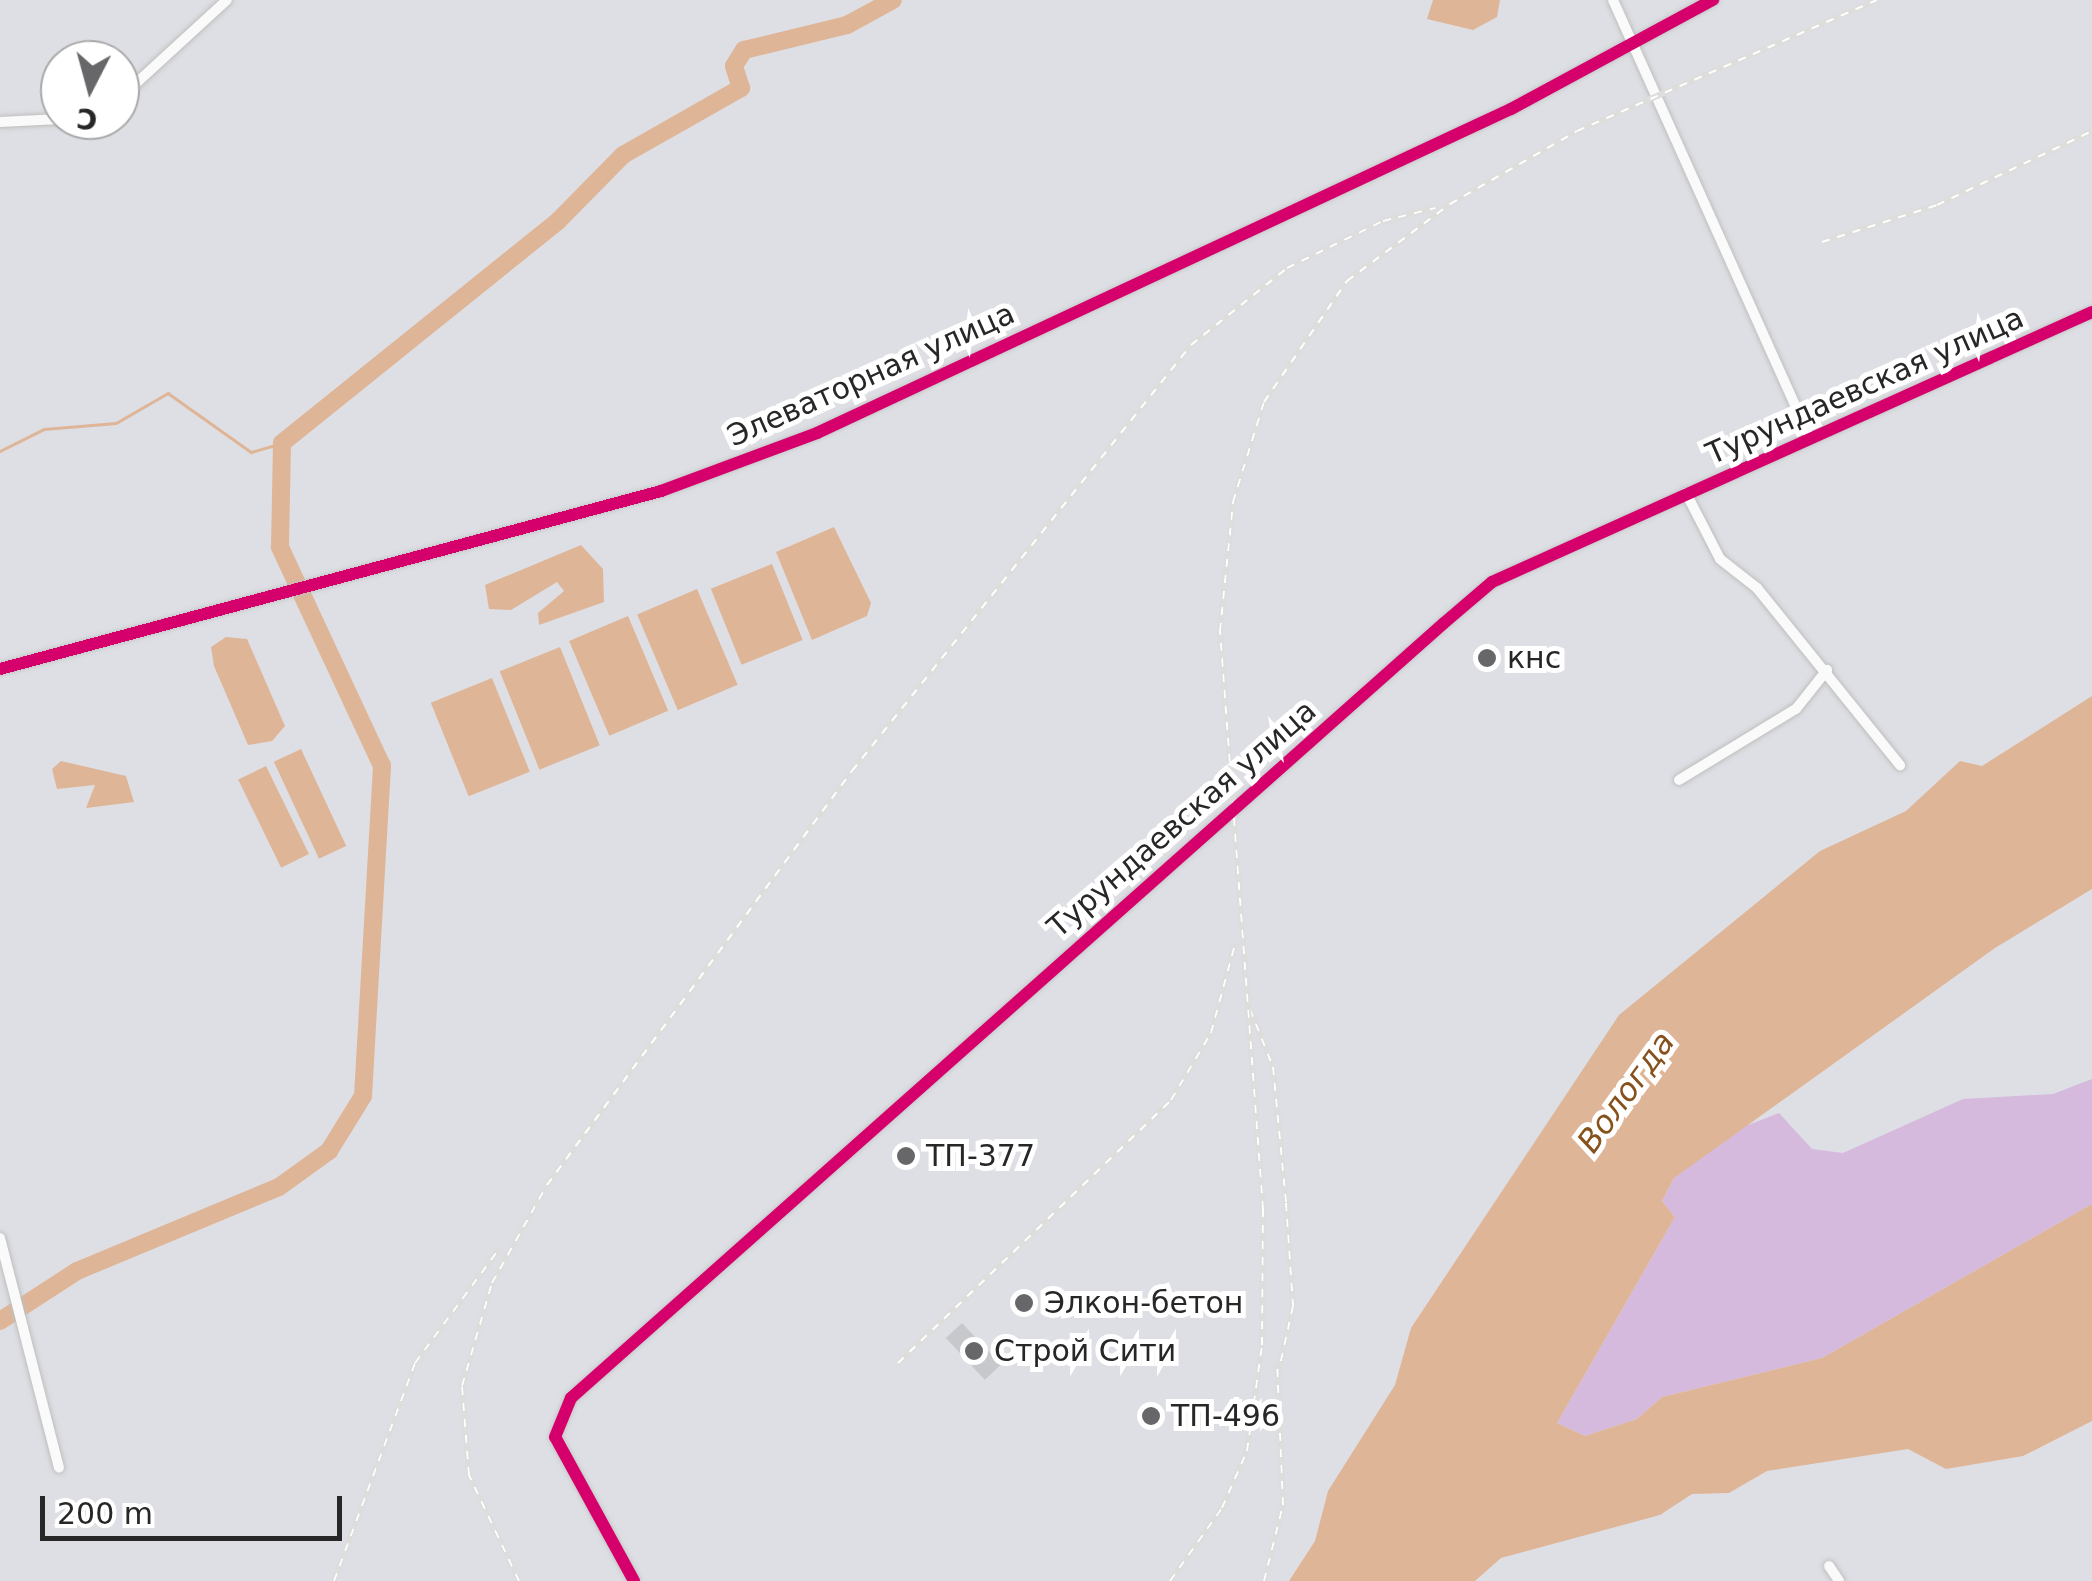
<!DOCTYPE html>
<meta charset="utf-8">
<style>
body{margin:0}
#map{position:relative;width:2092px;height:1581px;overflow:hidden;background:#dedfe4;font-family:"DejaVu Sans",sans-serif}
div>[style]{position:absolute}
.green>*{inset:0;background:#d5bade}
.water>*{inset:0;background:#dfb598;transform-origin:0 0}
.stream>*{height:2.5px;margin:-1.25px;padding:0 1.25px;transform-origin:1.25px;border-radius:1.25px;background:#dfb598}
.river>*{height:18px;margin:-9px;padding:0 9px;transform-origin:9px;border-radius:9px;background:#dfb598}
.building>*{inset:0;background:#c7c8cc;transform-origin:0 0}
.roads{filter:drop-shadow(0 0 2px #bebfbe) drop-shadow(0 0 2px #bebfbe)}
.minor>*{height:10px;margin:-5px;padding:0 5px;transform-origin:5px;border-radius:5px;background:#fafafb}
.rail>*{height:6px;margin-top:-3px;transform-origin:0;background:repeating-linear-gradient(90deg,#fff 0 8px,#dddddc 0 16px);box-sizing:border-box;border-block:2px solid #dddddc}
.cycleway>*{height:12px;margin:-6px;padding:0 6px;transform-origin:6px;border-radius:6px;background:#d6006c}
.dots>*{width:28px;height:28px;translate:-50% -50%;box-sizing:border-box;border:5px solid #fff;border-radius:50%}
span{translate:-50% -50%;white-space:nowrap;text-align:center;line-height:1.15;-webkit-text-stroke:10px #fff;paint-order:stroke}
.street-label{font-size:30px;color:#272727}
.poi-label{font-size:30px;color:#272727}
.left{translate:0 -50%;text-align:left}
.water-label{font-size:32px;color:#86511b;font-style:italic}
.north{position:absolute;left:40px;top:40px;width:100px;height:100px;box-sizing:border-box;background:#fff;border:2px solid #a9a9a9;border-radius:50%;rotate:186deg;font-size:28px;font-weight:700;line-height:40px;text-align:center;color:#272727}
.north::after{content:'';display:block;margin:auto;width:35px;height:45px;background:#676769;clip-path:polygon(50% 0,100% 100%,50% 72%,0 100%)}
.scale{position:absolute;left:40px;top:1496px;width:302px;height:45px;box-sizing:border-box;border:5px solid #272727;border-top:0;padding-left:12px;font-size:30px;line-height:35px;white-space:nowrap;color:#272727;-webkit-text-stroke:8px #fff;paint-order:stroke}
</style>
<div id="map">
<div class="green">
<i style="clip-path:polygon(2092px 1079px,2092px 1204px,1822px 1358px,1662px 1397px,1637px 1419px,1585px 1436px,1557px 1423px,1675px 1217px,1662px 1201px,1674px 1178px,1730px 1132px,1779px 1113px,1812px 1149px,1843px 1153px,1963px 1099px,2053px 1094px)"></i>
</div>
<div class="water">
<i style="clip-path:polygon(1433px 0,1500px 0,1497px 17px,1473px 30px,1427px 19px)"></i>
<i style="clip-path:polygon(834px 527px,871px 603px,867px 616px,812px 640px,776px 552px)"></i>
<i style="clip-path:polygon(581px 545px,603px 569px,604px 602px,539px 625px,538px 613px,564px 591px,557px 582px,511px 610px,489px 609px,485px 585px)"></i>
<i style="left:772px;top:564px;width:82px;height:66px;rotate:68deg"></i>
<i style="left:697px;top:589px;width:104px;height:65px;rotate:67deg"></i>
<i style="left:628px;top:616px;width:103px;height:64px;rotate:67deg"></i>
<i style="clip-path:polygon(226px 637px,247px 639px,285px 726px,272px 741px,248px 745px,214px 666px,211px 647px)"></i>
<i style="left:560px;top:647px;width:106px;height:65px;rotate:68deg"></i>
<i style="left:492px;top:678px;width:101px;height:66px;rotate:68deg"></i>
<i style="clip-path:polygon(2092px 696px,2092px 889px,1995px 948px,1674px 1178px,1662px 1201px,1675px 1217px,1557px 1423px,1585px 1436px,1637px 1419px,1662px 1397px,1822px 1358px,2092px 1204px,2092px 1421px,2023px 1456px,1946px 1469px,1908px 1449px,1767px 1471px,1729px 1493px,1692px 1494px,1660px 1515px,1501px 1558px,1475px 1581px,1289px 1581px,1315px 1541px,1328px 1491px,1395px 1385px,1411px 1328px,1619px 1015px,1820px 851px,1906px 811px,1960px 761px,1982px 766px)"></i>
<i style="left:301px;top:749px;width:107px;height:30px;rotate:65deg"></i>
<i style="clip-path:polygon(61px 761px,126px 776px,134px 802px,86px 808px,95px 785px,57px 789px,52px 769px)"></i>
<i style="left:266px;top:766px;width:98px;height:31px;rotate:64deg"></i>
</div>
<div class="stream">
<i style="left:0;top:451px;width:49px;rotate:-26.6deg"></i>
<i style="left:44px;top:429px;width:72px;rotate:-4.8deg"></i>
<i style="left:116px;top:423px;width:60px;rotate:-30deg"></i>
<i style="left:168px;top:393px;width:102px;rotate:35.4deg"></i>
<i style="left:251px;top:452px;width:32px;rotate:-16deg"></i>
</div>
<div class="river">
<i style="left:0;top:1321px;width:92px;rotate:-33deg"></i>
<i style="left:77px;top:1271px;width:219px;rotate:-22.6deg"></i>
<i style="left:279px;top:1187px;width:62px;rotate:-35.8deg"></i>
<i style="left:329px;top:1151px;width:65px;rotate:-58.3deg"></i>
<i style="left:363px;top:1096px;width:331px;rotate:-86.7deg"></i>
<i style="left:382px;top:766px;width:242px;rotate:-115deg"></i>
<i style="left:280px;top:547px;width:104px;rotate:-88.9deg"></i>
<i style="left:282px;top:443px;width:354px;rotate:-38.8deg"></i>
<i style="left:558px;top:221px;width:93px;rotate:-45.4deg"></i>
<i style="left:623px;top:155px;width:136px;rotate:-29.6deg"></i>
<i style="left:741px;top:88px;width:23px;rotate:-108deg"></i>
<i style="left:734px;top:66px;width:19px;rotate:-58deg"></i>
<i style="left:744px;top:50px;width:106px;rotate:-13.6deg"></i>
<i style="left:847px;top:25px;width:52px;rotate:-28.5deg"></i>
</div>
<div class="building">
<i style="left:962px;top:1323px;width:57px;height:22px;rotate:47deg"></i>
</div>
<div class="roads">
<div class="minor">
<i style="left:1613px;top:0;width:478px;rotate:65.8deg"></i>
<i style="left:120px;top:98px;width:145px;rotate:-42.5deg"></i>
<i style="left:0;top:122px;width:60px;rotate:-2.9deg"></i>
<i style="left:1686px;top:493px;width:74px;rotate:62.7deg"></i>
<i style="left:1720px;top:559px;width:47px;rotate:38.1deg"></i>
<i style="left:1757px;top:588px;width:228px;rotate:51.1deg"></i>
<i style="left:0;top:669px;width:685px;rotate:-15.07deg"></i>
<i style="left:661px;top:491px;width:166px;rotate:-20.4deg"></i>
<i style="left:817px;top:433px;width:766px;rotate:-25.03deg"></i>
<i style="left:1511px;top:109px;width:230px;rotate:-28.4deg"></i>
<i style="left:1679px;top:780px;width:137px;rotate:-31.3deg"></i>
<i style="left:1796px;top:709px;width:50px;rotate:-51.5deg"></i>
<i style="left:0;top:1238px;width:237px;rotate:75.6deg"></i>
<i style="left:1829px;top:1566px;width:18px;rotate:56deg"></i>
<i style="left:634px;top:1581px;width:164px;rotate:-118.7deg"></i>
<i style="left:555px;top:1437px;width:42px;rotate:-67.7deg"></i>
<i style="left:571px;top:1398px;width:1167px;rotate:-41.6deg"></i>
<i style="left:1444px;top:623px;width:63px;rotate:-40.5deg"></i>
<i style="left:1492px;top:582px;width:658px;rotate:-24.23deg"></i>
</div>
</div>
<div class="rail">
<i style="left:1822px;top:242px;width:121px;rotate:-17.8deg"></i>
<i style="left:1937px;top:205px;width:172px;rotate:-25.5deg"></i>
<i style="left:1250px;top:1009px;width:62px;rotate:68.4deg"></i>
<i style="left:1273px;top:1067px;width:137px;rotate:84.5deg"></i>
<i style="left:1286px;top:1203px;width:103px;rotate:86.1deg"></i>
<i style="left:1293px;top:1306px;width:70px;rotate:102.4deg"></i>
<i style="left:898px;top:1363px;width:379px;rotate:-43.9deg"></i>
<i style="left:1171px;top:1100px;width:78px;rotate:-59.2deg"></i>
<i style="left:1211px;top:1033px;width:92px;rotate:-74.9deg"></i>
<i style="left:334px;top:1581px;width:233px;rotate:-69.6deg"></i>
<i style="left:415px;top:1363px;width:142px;rotate:-53.6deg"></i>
<i style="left:519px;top:1581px;width:117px;rotate:-115.3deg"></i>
<i style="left:469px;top:1475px;width:89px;rotate:-94.5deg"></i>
<i style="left:462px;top:1386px;width:107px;rotate:-73.8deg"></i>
<i style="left:492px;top:1283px;width:112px;rotate:-60.7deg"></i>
<i style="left:547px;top:1185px;width:514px;rotate:-53.62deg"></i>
<i style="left:852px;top:771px;width:544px;rotate:-51.49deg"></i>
<i style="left:1191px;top:345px;width:123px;rotate:-38.7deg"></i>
<i style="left:1287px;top:268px;width:107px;rotate:-26.1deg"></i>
<i style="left:1383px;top:221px;width:54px;rotate:-14deg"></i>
<i style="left:1170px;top:1581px;width:90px;rotate:-54.5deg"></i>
<i style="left:1222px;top:1508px;width:62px;rotate:-66.3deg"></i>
<i style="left:1247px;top:1451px;width:107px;rotate:-81.9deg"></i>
<i style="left:1262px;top:1345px;width:136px;rotate:-89.6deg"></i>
<i style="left:1263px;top:1209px;width:580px;rotate:-94.25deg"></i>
<i style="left:1220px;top:631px;width:130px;rotate:-84.2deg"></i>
<i style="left:1233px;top:502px;width:105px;rotate:-72.8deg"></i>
<i style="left:1264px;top:402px;width:147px;rotate:-55.6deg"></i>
<i style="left:1347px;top:281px;width:129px;rotate:-36.8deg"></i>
<i style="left:1450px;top:204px;width:146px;rotate:-29.9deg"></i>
<i style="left:1577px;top:131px;width:327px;rotate:-23.6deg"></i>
<i style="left:1264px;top:1581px;width:78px;rotate:-76deg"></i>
<i style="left:1283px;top:1505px;width:141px;rotate:-92.4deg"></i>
</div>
<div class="cycleway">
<i style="left:0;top:669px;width:685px;rotate:-15.07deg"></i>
<i style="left:661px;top:491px;width:166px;rotate:-20.4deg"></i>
<i style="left:817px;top:433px;width:766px;rotate:-25.03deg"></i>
<i style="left:1511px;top:109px;width:230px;rotate:-28.4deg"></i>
<i style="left:634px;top:1581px;width:164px;rotate:-118.7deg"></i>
<i style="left:555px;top:1437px;width:42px;rotate:-67.7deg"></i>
<i style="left:571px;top:1398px;width:1167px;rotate:-41.6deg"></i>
<i style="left:1444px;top:623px;width:63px;rotate:-40.5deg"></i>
<i style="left:1492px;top:582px;width:658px;rotate:-24.23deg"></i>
</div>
<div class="dots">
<i style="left:1487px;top:658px;background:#676769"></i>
<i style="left:906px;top:1156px;background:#676769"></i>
<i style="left:1024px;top:1303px;background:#676769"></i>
<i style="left:974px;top:1351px;background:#676769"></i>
<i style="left:1151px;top:1416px;background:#676769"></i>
</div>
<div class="street-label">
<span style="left:871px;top:375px;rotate:-24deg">Элеваторная улица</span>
<span style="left:1865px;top:386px;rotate:-24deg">Турундаевская улица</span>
<span style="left:1182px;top:819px;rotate:-41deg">Турундаевская улица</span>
</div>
<div class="poi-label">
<span class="left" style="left:1507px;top:658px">кнс</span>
<span class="left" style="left:926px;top:1156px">ТП-377</span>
<span class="left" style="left:1044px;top:1303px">Элкон-бетон</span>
<span class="left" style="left:994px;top:1351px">Строй Сити</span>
<span class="left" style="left:1171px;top:1416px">ТП-496</span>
</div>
<div class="water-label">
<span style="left:1626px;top:1092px;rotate:-54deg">Вологда</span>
</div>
<div class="north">С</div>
<div class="scale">200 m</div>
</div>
